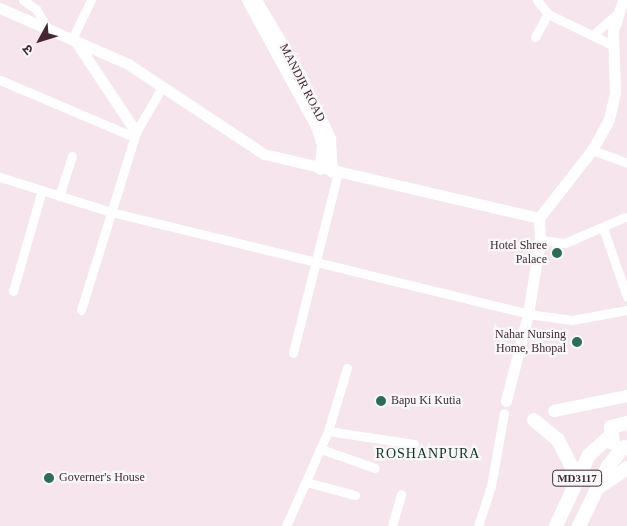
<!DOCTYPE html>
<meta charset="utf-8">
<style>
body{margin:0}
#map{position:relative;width:627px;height:526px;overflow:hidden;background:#f6e5ec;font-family:"Times New Roman","Noto Sans Devanagari",serif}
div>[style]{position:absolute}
.minor>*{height:9px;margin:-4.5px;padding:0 4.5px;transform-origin:4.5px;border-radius:4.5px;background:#fff}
.tertiary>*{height:11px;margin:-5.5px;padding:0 5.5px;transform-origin:5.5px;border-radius:5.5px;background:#fff}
.secondary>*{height:12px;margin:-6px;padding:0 6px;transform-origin:6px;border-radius:6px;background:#fff}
.primary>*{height:14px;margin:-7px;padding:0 7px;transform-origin:7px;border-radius:7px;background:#fff}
.dots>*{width:14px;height:14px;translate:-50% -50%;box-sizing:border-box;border:2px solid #f8f8f8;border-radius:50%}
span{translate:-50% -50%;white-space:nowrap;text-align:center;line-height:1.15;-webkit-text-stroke:4.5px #f8f8f8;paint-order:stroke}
.shield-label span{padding:1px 4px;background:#f8f8f8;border:1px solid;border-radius:4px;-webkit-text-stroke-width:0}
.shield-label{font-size:11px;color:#452736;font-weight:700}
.street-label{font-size:12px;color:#452736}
.poi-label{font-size:12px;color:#452736}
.right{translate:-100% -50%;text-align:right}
.left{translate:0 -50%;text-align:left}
.neighbourhood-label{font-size:14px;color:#123026;letter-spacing:1px}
.north{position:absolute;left:15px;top:15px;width:50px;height:50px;-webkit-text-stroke:4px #f8f8f8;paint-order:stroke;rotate:231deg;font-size:14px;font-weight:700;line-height:20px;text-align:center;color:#452736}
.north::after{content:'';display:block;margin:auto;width:18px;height:22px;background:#452736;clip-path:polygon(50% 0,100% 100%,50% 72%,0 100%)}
</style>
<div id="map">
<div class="minor">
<i style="left:23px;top:0;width:16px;rotate:35deg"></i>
<i style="left:36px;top:9px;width:22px;rotate:60deg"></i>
<i style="left:537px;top:0;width:18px;rotate:52deg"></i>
<i style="left:548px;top:14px;width:71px;rotate:25.8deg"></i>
<i style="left:595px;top:33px;width:30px;rotate:-41deg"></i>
<i style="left:535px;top:37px;width:26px;rotate:-61deg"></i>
<i style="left:72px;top:39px;width:43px;rotate:-64deg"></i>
<i style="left:0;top:80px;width:146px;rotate:23deg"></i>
<i style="left:592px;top:150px;width:37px;rotate:20deg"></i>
<i style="left:0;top:177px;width:116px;rotate:17.5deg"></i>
<i style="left:111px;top:212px;width:429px;rotate:13.7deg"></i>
<i style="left:528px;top:314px;width:44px;rotate:7.8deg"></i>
<i style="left:572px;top:320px;width:56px;rotate:-10.3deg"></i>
<i style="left:59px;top:196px;width:42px;rotate:-72deg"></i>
<i style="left:603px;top:228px;width:73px;rotate:70.8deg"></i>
<i style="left:540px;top:240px;width:25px;rotate:7deg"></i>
<i style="left:565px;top:243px;width:65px;rotate:-23.4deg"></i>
<i style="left:13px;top:291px;width:105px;rotate:-74deg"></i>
<i style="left:81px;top:310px;width:186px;rotate:-72.8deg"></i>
<i style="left:136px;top:132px;width:50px;rotate:-59.8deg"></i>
<i style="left:293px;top:353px;width:186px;rotate:-76deg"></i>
<i style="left:328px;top:431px;width:87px;rotate:8.6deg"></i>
<i style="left:321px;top:449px;width:57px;rotate:19.4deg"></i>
<i style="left:306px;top:482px;width:51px;rotate:14.9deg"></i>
<i style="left:286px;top:526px;width:104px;rotate:-66.1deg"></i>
<i style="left:328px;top:431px;width:66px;rotate:-73.2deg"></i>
<i style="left:392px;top:526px;width:33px;rotate:-74deg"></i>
<i style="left:478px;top:526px;width:42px;rotate:-72deg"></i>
<i style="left:491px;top:486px;width:74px;rotate:-79.9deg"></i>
</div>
<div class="tertiary">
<i style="left:247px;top:0;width:144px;rotate:61.3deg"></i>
<i style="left:316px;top:126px;width:19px;rotate:72deg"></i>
<i style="left:322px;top:144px;width:25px;rotate:95deg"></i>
<i style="left:256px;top:0;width:86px;rotate:59.3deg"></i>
<i style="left:300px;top:74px;width:71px;rotate:64.9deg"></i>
<i style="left:330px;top:138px;width:34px;rotate:87deg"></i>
<i style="left:0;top:8px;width:140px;rotate:23.6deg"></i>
<i style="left:128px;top:64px;width:163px;rotate:33.5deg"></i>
<i style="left:264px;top:154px;width:282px;rotate:13.1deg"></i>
<i style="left:76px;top:42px;width:108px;rotate:56.3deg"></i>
<i style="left:506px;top:401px;width:90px;rotate:-75.8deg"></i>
<i style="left:528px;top:314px;width:75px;rotate:-80.8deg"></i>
<i style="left:540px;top:240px;width:22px;rotate:-93deg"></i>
<i style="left:539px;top:218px;width:86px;rotate:-52.1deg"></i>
<i style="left:592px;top:150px;width:35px;rotate:-61deg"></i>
<i style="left:609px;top:119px;width:26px;rotate:-77deg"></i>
<i style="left:615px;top:94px;width:63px;rotate:-91.8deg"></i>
<i style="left:613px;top:31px;width:33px;rotate:-72deg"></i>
</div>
<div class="secondary">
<i style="left:554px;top:411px;width:75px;rotate:-11.6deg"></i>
</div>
<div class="primary">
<i style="left:534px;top:420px;width:31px;rotate:40deg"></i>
<i style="left:558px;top:440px;width:36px;rotate:63deg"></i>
<i style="left:574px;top:472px;width:11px;rotate:95deg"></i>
<i style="left:613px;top:443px;width:16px;rotate:-97deg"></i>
<i style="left:611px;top:427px;width:16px;rotate:-14deg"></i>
<i style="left:599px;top:487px;width:34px;rotate:-34deg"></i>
<i style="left:556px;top:526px;width:78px;rotate:-65.1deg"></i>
<i style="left:589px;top:455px;width:27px;rotate:-42deg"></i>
<i style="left:579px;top:526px;width:67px;rotate:-64.2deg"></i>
<i style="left:608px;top:466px;width:25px;rotate:-50deg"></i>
</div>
<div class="dots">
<i style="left:557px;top:253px;background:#2e6c59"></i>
<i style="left:577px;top:342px;background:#2e6c59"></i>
<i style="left:381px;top:401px;background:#2e6c59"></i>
<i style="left:49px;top:478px;background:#2e6c59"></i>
</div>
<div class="shield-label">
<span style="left:577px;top:478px">MD3117</span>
</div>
<div class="street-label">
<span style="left:302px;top:83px;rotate:63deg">MANDIR ROAD</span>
</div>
<div class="poi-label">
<span class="right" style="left:547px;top:253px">Hotel Shree<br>Palace</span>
<span class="right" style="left:566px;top:342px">Nahar Nursing<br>Home, Bhopal</span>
<span class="left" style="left:391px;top:401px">Bapu Ki Kutia</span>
<span class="left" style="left:59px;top:478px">Governer's House</span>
</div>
<div class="neighbourhood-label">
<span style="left:428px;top:454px">ROSHANPURA</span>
</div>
<div class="north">उ</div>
</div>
